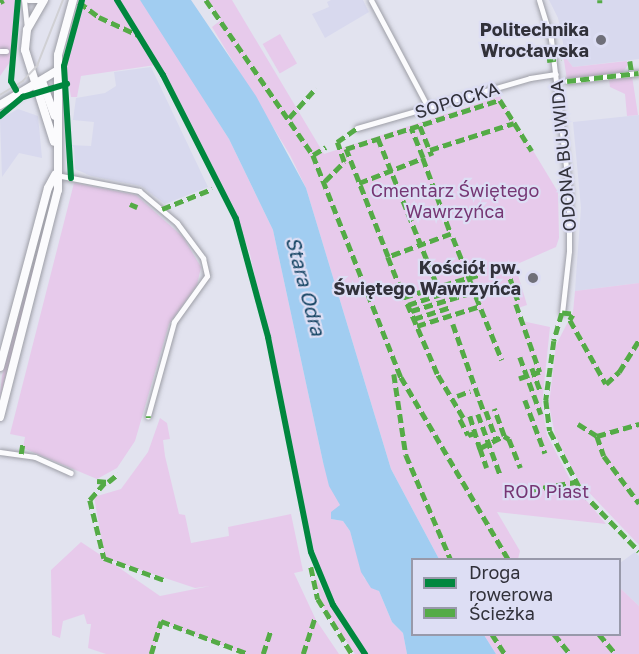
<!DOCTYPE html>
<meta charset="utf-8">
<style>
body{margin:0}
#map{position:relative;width:639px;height:654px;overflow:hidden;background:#e2e3ef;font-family:"Golos Text",sans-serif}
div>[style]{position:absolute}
.built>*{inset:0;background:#d8d9ee}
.green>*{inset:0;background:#e7caeb;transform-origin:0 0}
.water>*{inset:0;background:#a1cdf1}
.roads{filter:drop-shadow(0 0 2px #9d9ea6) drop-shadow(0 0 2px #9d9ea6)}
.street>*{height:5px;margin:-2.5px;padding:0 2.5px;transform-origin:2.5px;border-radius:2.5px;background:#fbfbfd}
.secondary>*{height:8px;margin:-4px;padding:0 4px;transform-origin:4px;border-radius:4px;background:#fbfbfd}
.tram>*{height:1.5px;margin:-0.75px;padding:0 0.75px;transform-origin:0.75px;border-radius:0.75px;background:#d0d0d4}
.quiet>*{height:4.5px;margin-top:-2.25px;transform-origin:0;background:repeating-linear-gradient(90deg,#54ab46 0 9px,transparent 0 13.5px)}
.cycleway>*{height:6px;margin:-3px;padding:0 3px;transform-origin:3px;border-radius:3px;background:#00873e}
.dots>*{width:16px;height:16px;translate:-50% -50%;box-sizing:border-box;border:3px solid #dddef4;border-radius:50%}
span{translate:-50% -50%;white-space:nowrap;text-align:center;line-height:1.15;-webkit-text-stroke:4.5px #dddef4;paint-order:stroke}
.poi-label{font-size:18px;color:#31313a;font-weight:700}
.right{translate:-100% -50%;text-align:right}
.street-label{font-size:18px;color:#31313a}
.park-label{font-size:18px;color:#763674}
.water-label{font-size:20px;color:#164564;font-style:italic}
.legend{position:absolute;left:411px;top:558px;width:210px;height:78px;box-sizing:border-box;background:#dddef4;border:2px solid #9899aa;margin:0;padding:8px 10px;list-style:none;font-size:18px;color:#31313a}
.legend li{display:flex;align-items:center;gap:12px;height:30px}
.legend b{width:30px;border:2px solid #9899aa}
</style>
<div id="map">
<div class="built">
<i style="clip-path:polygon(331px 0,363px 0,369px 12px,325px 38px,312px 14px,329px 7px,327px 2px)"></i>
<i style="clip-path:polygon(549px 0,639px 0,639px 59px,573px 67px,566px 58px,558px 18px)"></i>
<i style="clip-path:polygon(151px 67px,208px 187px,165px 204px,141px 186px,91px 176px,75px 169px,74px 147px,69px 145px,91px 146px,94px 122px,73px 120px,76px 98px,105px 93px,116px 86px,114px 72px)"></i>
<i style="clip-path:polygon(18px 109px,38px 116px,42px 158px,19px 153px,2px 177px,0 119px)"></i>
<i style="clip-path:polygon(639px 115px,639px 283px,575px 291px,581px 208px,573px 122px)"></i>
<i style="clip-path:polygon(635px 552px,639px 556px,639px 606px,620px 588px,620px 563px)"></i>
</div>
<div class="green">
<i style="clip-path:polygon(0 0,15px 0,10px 62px,0 76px)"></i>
<i style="clip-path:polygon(85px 0,114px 0,155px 65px,81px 76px,77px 97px,71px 97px,66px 68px)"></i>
<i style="clip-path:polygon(120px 0,140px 0,148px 9px,229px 139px,273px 230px,323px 462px,340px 505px,331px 519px,343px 521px,350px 531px,364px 578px,379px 591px,392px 622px,403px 633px,407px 654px,367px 654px,327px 589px,313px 547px,250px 254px,234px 211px,166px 77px)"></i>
<i style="clip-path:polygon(208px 0,232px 0,324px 154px,500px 96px,558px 192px,559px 238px,556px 247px,515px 265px,527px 305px,518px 308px,522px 321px,550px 327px,542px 404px,547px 435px,572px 483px,606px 524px,497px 512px,520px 551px,518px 559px,439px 559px,391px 469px,306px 188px,290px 155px,212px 27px,221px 20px)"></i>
<i style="left:280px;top:34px;width:34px;height:20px;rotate:60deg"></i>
<i style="clip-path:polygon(563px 54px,573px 67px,627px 61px,628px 65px,622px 73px,567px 80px)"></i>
<i style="clip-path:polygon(632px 76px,638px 115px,627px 116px,625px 94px,610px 87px,609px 79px)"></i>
<i style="clip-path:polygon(74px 183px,136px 195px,183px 237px,201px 267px,197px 285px,169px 324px,135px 441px,117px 468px,97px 479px,23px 448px,25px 437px,10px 434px)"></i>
<i style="clip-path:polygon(42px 233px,44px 233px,0 397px,2px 376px)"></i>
<i style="clip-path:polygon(639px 283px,639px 545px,579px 482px,555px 435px,549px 405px,556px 345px,573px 312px,575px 291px)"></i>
<i style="clip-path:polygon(evenodd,160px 418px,167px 423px,170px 439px,163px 440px,165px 456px,179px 514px,185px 515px,191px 543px,229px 536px,228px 527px,291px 514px,303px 571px,294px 573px,316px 620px,339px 654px,245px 654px,163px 623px,152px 654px,106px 654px,88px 648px,91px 624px,87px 624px,84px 614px,63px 621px,60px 638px,52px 635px,51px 570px,81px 542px,105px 558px,94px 497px,121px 489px,148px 452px,160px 418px,105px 558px,195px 588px,210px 586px,160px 596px,105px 558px)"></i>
<i style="clip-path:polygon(314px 574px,340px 622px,362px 654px,355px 654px,323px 607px)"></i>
<i style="clip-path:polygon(620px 588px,639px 606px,639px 654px,496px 654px,484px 635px,620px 634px)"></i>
</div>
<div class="water">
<i style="clip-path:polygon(140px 0,191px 0,256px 96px,306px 188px,391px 469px,439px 559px,412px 560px,412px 634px,484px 635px,496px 654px,407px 654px,403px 633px,392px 622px,379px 591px,371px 588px,361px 572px,350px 531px,343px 521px,331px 519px,331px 512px,340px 505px,329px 486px,323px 462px,273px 230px,229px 139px)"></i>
</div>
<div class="roads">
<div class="street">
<i style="left:24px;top:0;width:28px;rotate:84deg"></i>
<i style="left:28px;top:0;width:14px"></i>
<i style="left:371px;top:0;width:123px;rotate:62deg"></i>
<i style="left:539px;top:0;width:41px;rotate:72.9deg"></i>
<i style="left:551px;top:39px;width:155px;rotate:83.3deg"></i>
<i style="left:569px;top:193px;width:58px;rotate:90deg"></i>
<i style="left:569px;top:251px;width:62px;rotate:96.4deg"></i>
<i style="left:0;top:51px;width:6px"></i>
<i style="left:567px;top:81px;width:72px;rotate:-6.3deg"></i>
<i style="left:357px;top:128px;width:180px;rotate:-16.1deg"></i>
<i style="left:530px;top:78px;width:26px;rotate:-9deg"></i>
<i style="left:56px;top:175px;width:85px;rotate:10.9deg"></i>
<i style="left:139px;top:191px;width:50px;rotate:40.1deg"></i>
<i style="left:177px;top:223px;width:44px;rotate:53.4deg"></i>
<i style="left:203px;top:258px;width:18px;rotate:77deg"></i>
<i style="left:207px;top:276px;width:57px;rotate:125.7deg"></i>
<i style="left:174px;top:322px;width:98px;rotate:105.5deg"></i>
<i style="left:0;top:452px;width:35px;rotate:8deg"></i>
<i style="left:35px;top:457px;width:39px;rotate:24deg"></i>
</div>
<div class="secondary">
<i style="left:44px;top:0;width:34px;rotate:120deg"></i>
<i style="left:27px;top:30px;width:20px;rotate:96deg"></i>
<i style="left:25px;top:50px;width:96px;rotate:72.5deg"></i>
<i style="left:42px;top:81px;width:37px;rotate:70deg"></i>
<i style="left:0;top:105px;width:68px;rotate:-31.1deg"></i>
<i style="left:0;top:367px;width:185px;rotate:-75deg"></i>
<i style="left:48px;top:188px;width:15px;rotate:-62deg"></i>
<i style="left:0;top:417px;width:234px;rotate:-75.7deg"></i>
<i style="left:58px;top:190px;width:135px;rotate:-90deg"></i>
<i style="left:58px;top:55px;width:57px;rotate:-74.7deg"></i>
</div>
</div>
<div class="tram">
<i style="left:0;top:95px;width:27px;rotate:-31deg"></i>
<i style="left:23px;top:81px;width:21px;rotate:-47deg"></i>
<i style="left:37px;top:66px;width:71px;rotate:-68.5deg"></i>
</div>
<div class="quiet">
<i style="left:206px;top:0;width:188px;rotate:55.4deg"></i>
<i style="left:313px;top:155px;width:239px;rotate:68.4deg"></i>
<i style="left:401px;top:377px;width:212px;rotate:59.5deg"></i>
<i style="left:600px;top:0;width:3px;rotate:90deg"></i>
<i style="left:0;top:2px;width:4px;rotate:-27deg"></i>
<i style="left:79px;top:2px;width:25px;rotate:37deg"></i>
<i style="left:99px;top:17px;width:43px;rotate:24.8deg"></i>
<i style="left:547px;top:60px;width:14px;rotate:-8deg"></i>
<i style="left:630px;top:61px;width:13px;rotate:81deg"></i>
<i style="left:567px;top:81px;width:72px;rotate:-6.3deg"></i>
<i style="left:289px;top:118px;width:40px;rotate:-48deg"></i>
<i style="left:420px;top:126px;width:32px;rotate:68deg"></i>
<i style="left:378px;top:138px;width:161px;rotate:68.1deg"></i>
<i style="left:430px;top:150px;width:88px;rotate:-17.8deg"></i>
<i style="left:313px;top:155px;width:15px;rotate:-32deg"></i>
<i style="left:423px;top:158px;width:81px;rotate:69.8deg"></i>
<i style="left:325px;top:181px;width:27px;rotate:-45deg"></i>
<i style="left:344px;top:162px;width:21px;rotate:-109deg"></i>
<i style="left:337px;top:142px;width:24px;rotate:-35deg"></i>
<i style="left:359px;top:183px;width:69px;rotate:-21.3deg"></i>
<i style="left:423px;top:158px;width:32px;rotate:-112deg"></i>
<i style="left:130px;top:204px;width:8px;rotate:23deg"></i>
<i style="left:162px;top:209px;width:54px;rotate:-21.8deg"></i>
<i style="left:388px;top:257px;width:43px;rotate:68.2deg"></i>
<i style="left:506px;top:266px;width:40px;rotate:71.1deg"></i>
<i style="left:471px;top:284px;width:54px;rotate:-111.8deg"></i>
<i style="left:451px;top:234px;width:67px;rotate:159.9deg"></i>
<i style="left:388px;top:257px;width:116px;rotate:-111.3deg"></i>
<i style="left:346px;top:149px;width:162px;rotate:-17.7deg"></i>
<i style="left:500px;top:100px;width:60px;rotate:57.9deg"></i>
<i style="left:516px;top:304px;width:72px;rotate:70.6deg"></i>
<i style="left:540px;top:372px;width:22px;rotate:162deg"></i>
<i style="left:408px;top:305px;width:66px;rotate:-18.4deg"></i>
<i style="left:471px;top:284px;width:82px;rotate:67.8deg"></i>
<i style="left:411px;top:311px;width:66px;rotate:-16.8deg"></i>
<i style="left:571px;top:314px;width:9px;rotate:-174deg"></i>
<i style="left:562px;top:313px;width:29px;rotate:106deg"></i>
<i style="left:554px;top:341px;width:60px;rotate:97.7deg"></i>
<i style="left:546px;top:400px;width:31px;rotate:83deg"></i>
<i style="left:550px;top:431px;width:69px;rotate:62.3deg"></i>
<i style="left:582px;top:492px;width:82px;rotate:46deg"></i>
<i style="left:573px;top:315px;width:6px;rotate:121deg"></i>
<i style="left:570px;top:320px;width:73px;rotate:60.6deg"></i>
<i style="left:606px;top:384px;width:18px;rotate:-43deg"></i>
<i style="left:619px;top:372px;width:38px;rotate:-58deg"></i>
<i style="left:414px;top:319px;width:39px;rotate:-18deg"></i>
<i style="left:453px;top:324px;width:93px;rotate:70.6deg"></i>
<i style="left:417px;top:326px;width:66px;rotate:-17.6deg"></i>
<i style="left:520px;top:357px;width:61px;rotate:69.8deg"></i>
<i style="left:532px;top:368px;width:23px;rotate:70deg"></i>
<i style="left:394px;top:374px;width:82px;rotate:81.6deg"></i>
<i style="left:406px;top:455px;width:114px;rotate:66.8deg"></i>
<i style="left:457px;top:396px;width:14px;rotate:-21deg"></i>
<i style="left:525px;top:400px;width:57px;rotate:69.3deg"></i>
<i style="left:486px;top:411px;width:30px;rotate:70deg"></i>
<i style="left:478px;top:414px;width:64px;rotate:69.9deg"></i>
<i style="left:470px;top:416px;width:34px;rotate:73deg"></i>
<i style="left:480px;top:448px;width:27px;rotate:-27deg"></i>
<i style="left:504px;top:436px;width:29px;rotate:-110deg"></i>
<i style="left:148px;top:418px;width:2px;rotate:-90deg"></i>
<i style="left:463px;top:418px;width:51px;rotate:-120.6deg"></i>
<i style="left:437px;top:374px;width:84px;rotate:-113.2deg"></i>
<i style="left:404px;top:297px;width:77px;rotate:-16.6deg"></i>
<i style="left:460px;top:419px;width:18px;rotate:63deg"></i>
<i style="left:468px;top:435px;width:7px;rotate:-16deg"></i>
<i style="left:578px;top:424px;width:22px;rotate:32deg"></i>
<i style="left:597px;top:436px;width:44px;rotate:-15.9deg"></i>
<i style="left:504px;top:436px;width:6px;rotate:31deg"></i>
<i style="left:509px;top:439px;width:31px;rotate:68deg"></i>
<i style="left:597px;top:436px;width:21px;rotate:71deg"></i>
<i style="left:604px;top:456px;width:59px;rotate:53.3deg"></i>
<i style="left:480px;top:448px;width:21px;rotate:71deg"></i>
<i style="left:21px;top:454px;width:12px;rotate:-81deg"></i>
<i style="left:97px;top:481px;width:11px;rotate:5deg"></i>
<i style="left:108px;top:482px;width:13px;rotate:-39deg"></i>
<i style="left:105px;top:483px;width:23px;rotate:131deg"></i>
<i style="left:90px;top:500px;width:60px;rotate:76.4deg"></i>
<i style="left:104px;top:558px;width:67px;rotate:20.1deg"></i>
<i style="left:530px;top:490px;width:46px;rotate:-10.1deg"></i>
<i style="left:311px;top:567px;width:33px;rotate:78deg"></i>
<i style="left:318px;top:599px;width:65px;rotate:58.3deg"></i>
<i style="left:492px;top:634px;width:24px;rotate:57deg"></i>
<i style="left:554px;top:634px;width:26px;rotate:51deg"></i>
<i style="left:599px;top:634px;width:26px;rotate:50deg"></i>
<i style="left:151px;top:654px;width:34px;rotate:-73deg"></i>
<i style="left:161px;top:621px;width:94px;rotate:20.6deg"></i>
<i style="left:263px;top:654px;width:26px;rotate:-72deg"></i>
<i style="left:303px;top:654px;width:40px;rotate:-72deg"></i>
</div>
<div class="cycleway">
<i style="left:117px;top:0;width:88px;rotate:58.5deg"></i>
<i style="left:163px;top:75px;width:161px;rotate:63.1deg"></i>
<i style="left:236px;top:219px;width:122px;rotate:74.8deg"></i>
<i style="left:268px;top:337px;width:219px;rotate:78.7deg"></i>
<i style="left:311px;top:552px;width:57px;rotate:67.5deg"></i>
<i style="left:333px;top:605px;width:59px;rotate:56.9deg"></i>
<i style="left:16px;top:90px;width:10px;rotate:-119deg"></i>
<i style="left:11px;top:81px;width:81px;rotate:-85.1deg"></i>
<i style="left:0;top:116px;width:30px;rotate:-40deg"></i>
<i style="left:23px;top:97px;width:46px;rotate:-16.5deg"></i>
<i style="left:71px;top:178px;width:112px;rotate:-93.6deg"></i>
<i style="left:64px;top:66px;width:68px;rotate:-74.7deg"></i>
</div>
<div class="dots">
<i style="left:601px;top:40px;background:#6f6f79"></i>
<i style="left:533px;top:278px;background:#6f6f79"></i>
</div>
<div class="poi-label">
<span class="right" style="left:589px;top:40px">Politechnika<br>Wrocławska</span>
<span class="right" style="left:521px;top:278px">Kościół pw.<br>Świętego Wawrzyńca</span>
</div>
<div class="street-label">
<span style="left:457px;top:100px;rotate:-17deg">SOPOCKA</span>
<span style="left:563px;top:156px;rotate:-95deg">ODONA BUJWIDA</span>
</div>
<div class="park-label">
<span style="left:455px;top:201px">Cmentarz Świętego<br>Wawrzyńca</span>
<span style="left:546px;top:491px">ROD Piast</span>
</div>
<div class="water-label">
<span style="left:306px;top:286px;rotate:75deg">Stara Odra</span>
</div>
<ul class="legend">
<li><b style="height:8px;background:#00873e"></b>Droga rowerowa</li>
<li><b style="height:8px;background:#54ab46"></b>Ścieżka</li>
</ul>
</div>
